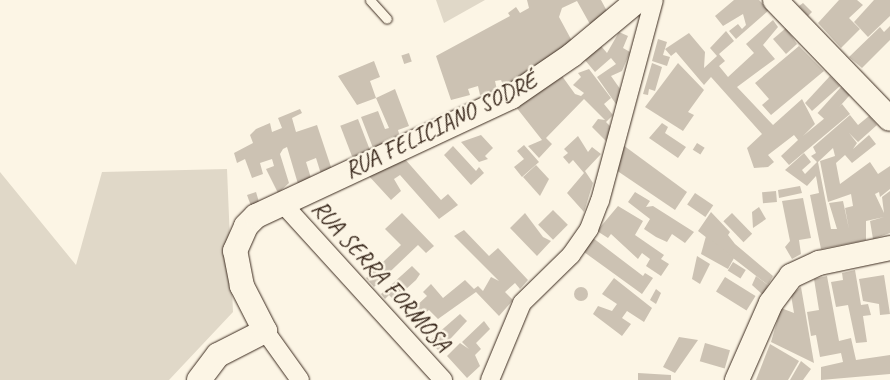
<!DOCTYPE html>
<meta charset="utf-8">
<style>
body{margin:0}
#map{position:relative;width:890px;height:380px;overflow:hidden;background:#fcf5e5;font-family:Caveat,sans-serif}
div>[style]{position:absolute}
.green>*{inset:0;background:#e0d8c8}
.building>*{inset:0;background:#ccc2b3;transform-origin:0 0}
.round{border-radius:50%}
.roads{filter:drop-shadow(0 0 1px #3b2a1e) drop-shadow(0 0 1px #3b2a1e)}
.lane>*{height:9px;margin:-4.5px;padding:0 4.5px;transform-origin:4.5px;border-radius:4.5px;background:#fcf5e5}
.street>*{height:18px;margin:-9px;padding:0 9px;transform-origin:9px;border-radius:9px;background:#fcf5e5}
.secondary>*{height:24px;margin:-12px;padding:0 12px;transform-origin:12px;border-radius:12px;background:#fcf5e5}
span{translate:-50% -50%;white-space:nowrap;text-align:center;line-height:1.15;-webkit-text-stroke:5px #fcf5e5;paint-order:stroke}
.street-label{font-size:24px;color:#3b2a1e}
</style>
<div id="map">
<div class="green">
<i style="clip-path:polygon(436px 0,485px 0,444px 23px)"></i>
<i style="clip-path:polygon(227px 169px,233px 312px,169px 380px,0 380px,0 172px,76px 265px,102px 172px)"></i>
</div>
<div class="building">
<i style="clip-path:polygon(527px 0,601px 0,608px 13px,591px 26px,577px 1px,562px 8px,559px 17px,572px 41px,513px 83px,504px 87px,501px 80px,495px 81px,497px 90px,480px 95px,478px 86px,468px 89px,470px 95px,451px 100px,436px 56px,510px 16px,508px 13px,516px 7px,520px 13px,529px 8px)"></i>
<i style="clip-path:polygon(734px 0,759px 0,769px 10px,736px 39px,729px 31px,738px 24px,742px 29px,746px 25px,743px 14px,723px 26px,715px 16px)"></i>
<i style="clip-path:polygon(839px 0,857px 0,863px 5px,849px 18px,860px 29px,841px 48px,818px 23px)"></i>
<i style="clip-path:polygon(874px 0,890px 0,890px 16px,868px 37px,854px 22px)"></i>
<i style="clip-path:polygon(803px 3px,812px 12px,808px 16px,799px 6px)"></i>
<i style="clip-path:polygon(773px 20px,778px 27px,763px 45px,775px 59px,737px 87px,773px 125px,802px 99px,815px 124px,803px 136px,842px 104px,850px 114px,789px 165px,781px 156px,798px 140px,794px 135px,768px 155px,774px 162px,768px 167px,754px 168px,747px 148px,762px 134px,711px 77px,704px 85px,676px 52px,671px 56px,665px 49px,689px 33px,705px 52px,704px 68px,717px 56px,710px 48px,726px 31px,734px 41px,719px 54px,725px 61px,719px 66px,728px 77px,754px 53px,746px 44px)"></i>
<i style="clip-path:polygon(890px 26px,890px 40px,862px 68px,849px 57px,880px 27px,884px 32px)"></i>
<i style="clip-path:polygon(786px 28px,797px 44px,786px 54px,773px 39px)"></i>
<i style="clip-path:polygon(619px 32px,628px 36px,623px 48px,630px 52px,622px 71px,611px 76px,623px 93px,618px 107px,597px 77px,616px 64px,611px 58px,595px 72px,584px 59px,601px 46px,607px 53px)"></i>
<i style="clip-path:polygon(658px 39px,667px 42px,663px 55px,670px 57px,667px 66px,652px 61px)"></i>
<i style="clip-path:polygon(799px 46px,824px 71px,771px 115px,762px 105px,769px 99px,755px 83px)"></i>
<i style="left:409px;top:53px;width:9px;height:8px;rotate:72deg"></i>
<i style="clip-path:polygon(374px 61px,380px 77px,370px 81px,376px 98px,357px 105px,338px 76px)"></i>
<i style="clip-path:polygon(652px 63px,662px 67px,655px 91px,649px 89px,648px 95px,643px 94px)"></i>
<i style="clip-path:polygon(678px 63px,704px 90px,688px 112px,694px 115px,683px 131px,645px 107px)"></i>
<i style="clip-path:polygon(589px 69px,611px 98px,604px 104px,613px 115px,606px 122px,611px 127px,606px 141px,592px 127px,598px 119px,605px 120px,584px 99px,546px 138px,552px 144px,539px 158px,528px 146px,542px 140px,516px 107px,562px 76px,575px 94px,581px 96px,584px 93px,573px 85px,581px 77px,578px 73px)"></i>
<i style="clip-path:polygon(830px 76px,840px 86px,812px 111px,805px 103px)"></i>
<i style="left:841px;top:87px;width:12px;height:35px;rotate:42deg"></i>
<i style="clip-path:polygon(395px 89px,409px 126px,398px 130px,400px 137px,373px 148px,361px 117px,378px 111px,385px 129px,389px 128px,376px 98px)"></i>
<i style="clip-path:polygon(300px 109px,302px 113px,292px 118px,296px 132px,317px 125px,332px 170px,321px 174px,316px 158px,306px 162px,311px 178px,298px 184px,287px 147px,283px 149px,280px 154px,289px 183px,278px 193px,266px 169px,274px 166px,272px 159px,260px 163px,263px 174px,252px 178px,245px 159px,237px 163px,234px 153px,253px 143px,250px 135px,256px 129px,270px 123px,272px 132px,282px 128px,278px 118px)"></i>
<i style="clip-path:polygon(evenodd,850px 115px,858px 125px,869px 116px,877px 125px,858px 142px,849px 133px,857px 143px,853px 149px,869px 135px,876px 144px,852px 163px,845px 155px,836px 163px,840px 184px,870px 162px,878px 174px,890px 166px,890px 189px,880px 197px,879px 192px,875px 194px,884px 213px,882px 197px,890px 191px,890px 233px,873px 239px,870px 221px,884px 217px,866px 221px,866px 240px,821px 249px,810px 195px,819px 193px,816px 176px,807px 186px,785px 170px,804px 153px,811px 162px,802px 170px,805px 174px,817px 162px,811px 156px,816px 153px,813px 147px,850px 115px,833px 148px,835px 156px,820px 161px,828px 202px,851px 194px,853px 206px,845px 208px,849px 229px,843px 201px,829px 203px,837px 229px,831px 229px,818px 162px,833px 148px)"></i>
<i style="left:358px;top:119px;width:33px;height:19px;rotate:69deg"></i>
<i style="clip-path:polygon(662px 123px,668px 127px,665px 133px,686px 147px,678px 158px,649px 138px)"></i>
<i style="clip-path:polygon(481px 135px,493px 148px,485px 156px,488px 159px,479px 162px,461px 142px)"></i>
<i style="clip-path:polygon(578px 136px,588px 152px,592px 147px,601px 154px,585px 171px,593px 183px,584px 212px,567px 193px,584px 173px,573px 160px,569px 164px,563px 157px,568px 153px,564px 149px)"></i>
<i style="left:697px;top:143px;width:9px;height:8px;rotate:32deg"></i>
<i style="clip-path:polygon(524px 145px,539px 162px,522px 177px,514px 167px,524px 159px,517px 151px)"></i>
<i style="clip-path:polygon(623px 145px,687px 192px,675px 210px,616px 170px)"></i>
<i style="clip-path:polygon(453px 146px,476px 171px,479px 167px,484px 173px,471px 185px,444px 155px)"></i>
<i style="clip-path:polygon(404px 158px,441px 200px,448px 194px,458px 205px,439px 219px,400px 175px,394px 179px,401px 191px,391px 200px,368px 175px)"></i>
<i style="clip-path:polygon(536px 165px,549px 179px,540px 196px,523px 177px)"></i>
<i style="clip-path:polygon(800px 186px,802px 193px,779px 198px,778px 190px)"></i>
<i style="left:776px;top:191px;width:11px;height:14px;rotate:85deg"></i>
<i style="clip-path:polygon(256px 192px,259px 202px,251px 206px,247px 195px)"></i>
<i style="clip-path:polygon(635px 192px,650px 201px,646px 207px,653px 206px,694px 232px,685px 243px,672px 234px,667px 242px,656px 237px,644px 229px,650px 219px,628px 202px)"></i>
<i style="left:695px;top:193px;width:22px;height:14px;rotate:34deg"></i>
<i style="clip-path:polygon(803px 198px,811px 238px,799px 240px,801px 254px,792px 259px,785px 247px,790px 241px,782px 201px)"></i>
<i style="clip-path:polygon(618px 206px,643px 221px,635px 235px,664px 255px,661px 259px,669px 264px,661px 276px,646px 266px,650px 259px,642px 253px,638px 259px,611px 234px,608px 238px,597px 231px)"></i>
<i style="clip-path:polygon(759px 207px,766px 219px,753px 228px,752px 212px)"></i>
<i style="left:553px;top:210px;width:21px;height:21px;rotate:45deg"></i>
<i style="clip-path:polygon(711px 212px,730px 232px,728px 235px,735px 244px,773px 276px,768px 285px,698px 231px)"></i>
<i style="clip-path:polygon(402px 213px,434px 246px,426px 253px,418px 245px,374px 287px,366px 278px,401px 245px,385px 229px)"></i>
<i style="clip-path:polygon(525px 213px,543px 237px,551px 241px,537px 256px,510px 228px)"></i>
<i style="left:732px;top:213px;width:29px;height:12px;rotate:46deg"></i>
<i style="clip-path:polygon(464px 230px,489px 256px,498px 248px,528px 280px,520px 289px,515px 283px,505px 292px,513px 300px,499px 316px,476px 292px,438px 319px,429px 310px,419px 318px,412px 310px,427px 296px,423px 292px,431px 284px,443px 298px,465px 280px,474px 289px,478px 286px,483px 291px,491px 277px,499px 281px,454px 236px)"></i>
<i style="clip-path:polygon(706px 236px,734px 258px,728px 269px,701px 254px)"></i>
<i style="clip-path:polygon(593px 238px,643px 276px,645px 273px,653px 278px,642px 294px,584px 252px)"></i>
<i style="clip-path:polygon(697px 256px,710px 264px,700px 284px,692px 279px)"></i>
<i style="left:733px;top:262px;width:15px;height:10px;rotate:32deg"></i>
<i style="clip-path:polygon(412px 266px,420px 274px,416px 280px,394px 300px,389px 295px,385px 299px,381px 294px)"></i>
<i style="clip-path:polygon(855px 270px,861px 305px,868px 304px,871px 315px,863px 316px,867px 342px,856px 343px,848px 305px,836px 307px,831px 282px,843px 280px,842px 273px)"></i>
<i style="clip-path:polygon(884px 275px,890px 314px,880px 315px,879px 304px,863px 301px,859px 279px)"></i>
<i style="clip-path:polygon(756px 276px,768px 285px,763px 295px,752px 285px)"></i>
<i style="clip-path:polygon(827px 276px,839px 341px,851px 338px,856px 360px,890px 355px,890px 374px,821px 380px,821px 367px,843px 362px,841px 353px,820px 357px,816px 335px,811px 336px,807px 312px,819px 310px,814px 279px)"></i>
<i style="left:725px;top:277px;width:36px;height:17px;rotate:32deg"></i>
<i style="clip-path:polygon(614px 278px,652px 308px,644px 322px,627px 311px,622px 318px,631px 324px,622px 336px,593px 314px,598px 306px,612px 311px,617px 304px,602px 294px)"></i>
<i style="clip-path:polygon(801px 287px,814px 363px,771px 342px,781px 308px,794px 313px,791px 295px)"></i>
<i class="round" style="left:574px;top:287px;width:14px;height:14px"></i>
<i style="clip-path:polygon(656px 289px,661px 293px,656px 304px,650px 300px)"></i>
<i style="clip-path:polygon(460px 314px,467px 321px,439px 351px,429px 341px)"></i>
<i style="clip-path:polygon(484px 321px,490px 329px,476px 343px,481px 349px,475px 355px,480px 366px,467px 378px,447px 356px,460px 343px,469px 349px,462px 342px)"></i>
<i style="clip-path:polygon(679px 337px,698px 340px,675px 373px,663px 367px)"></i>
<i style="left:705px;top:343px;width:26px;height:19px;rotate:16deg"></i>
<i style="clip-path:polygon(770px 344px,799px 361px,788px 380px,756px 380px)"></i>
<i style="clip-path:polygon(801px 361px,811px 369px,803px 380px,790px 380px)"></i>
<i style="clip-path:polygon(638px 373px,671px 375px,671px 380px,638px 380px)"></i>
</div>
<div class="roads">
<div class="lane">
<i style="left:370px;top:0;width:25px;rotate:48deg"></i>
</div>
<div class="street">
<i style="left:283px;top:204px;width:238px;rotate:47.7deg"></i>
<i style="left:265px;top:331px;width:60px;rotate:54.5deg"></i>
<i style="left:490px;top:380px;width:83px;rotate:-67.4deg"></i>
<i style="left:522px;top:303px;width:69px;rotate:-44.4deg"></i>
<i style="left:571px;top:255px;width:32px;rotate:-55deg"></i>
<i style="left:589px;top:229px;width:30px;rotate:-69deg"></i>
<i style="left:600px;top:201px;width:208px;rotate:-75deg"></i>
</div>
<div class="secondary">
<i style="left:775px;top:0;width:165px;rotate:46deg"></i>
<i style="left:199px;top:380px;width:31px;rotate:-53deg"></i>
<i style="left:218px;top:355px;width:53px;rotate:-27.1deg"></i>
<i style="left:265px;top:331px;width:51px;rotate:-117.1deg"></i>
<i style="left:242px;top:286px;width:36px;rotate:-101deg"></i>
<i style="left:235px;top:251px;width:27px;rotate:-66deg"></i>
<i style="left:246px;top:226px;width:14px;rotate:-45deg"></i>
<i style="left:256px;top:216px;width:281px;rotate:-25deg"></i>
<i style="left:511px;top:97px;width:74px;rotate:-34.5deg"></i>
<i style="left:572px;top:55px;width:86px;rotate:-39.8deg"></i>
<i style="left:737px;top:380px;width:84px;rotate:-66.2deg"></i>
<i style="left:771px;top:303px;width:34px;rotate:-53deg"></i>
<i style="left:791px;top:276px;width:31px;rotate:-25deg"></i>
<i style="left:819px;top:263px;width:73px;rotate:-11.9deg"></i>
</div>
</div>
<div class="street-label">
<span style="left:441px;top:126px;rotate:-26deg">RUA FELICIANO SODRÉ</span>
<span style="left:381px;top:276px;rotate:48deg">RUA SERRA FORMOSA</span>
</div>
</div>
